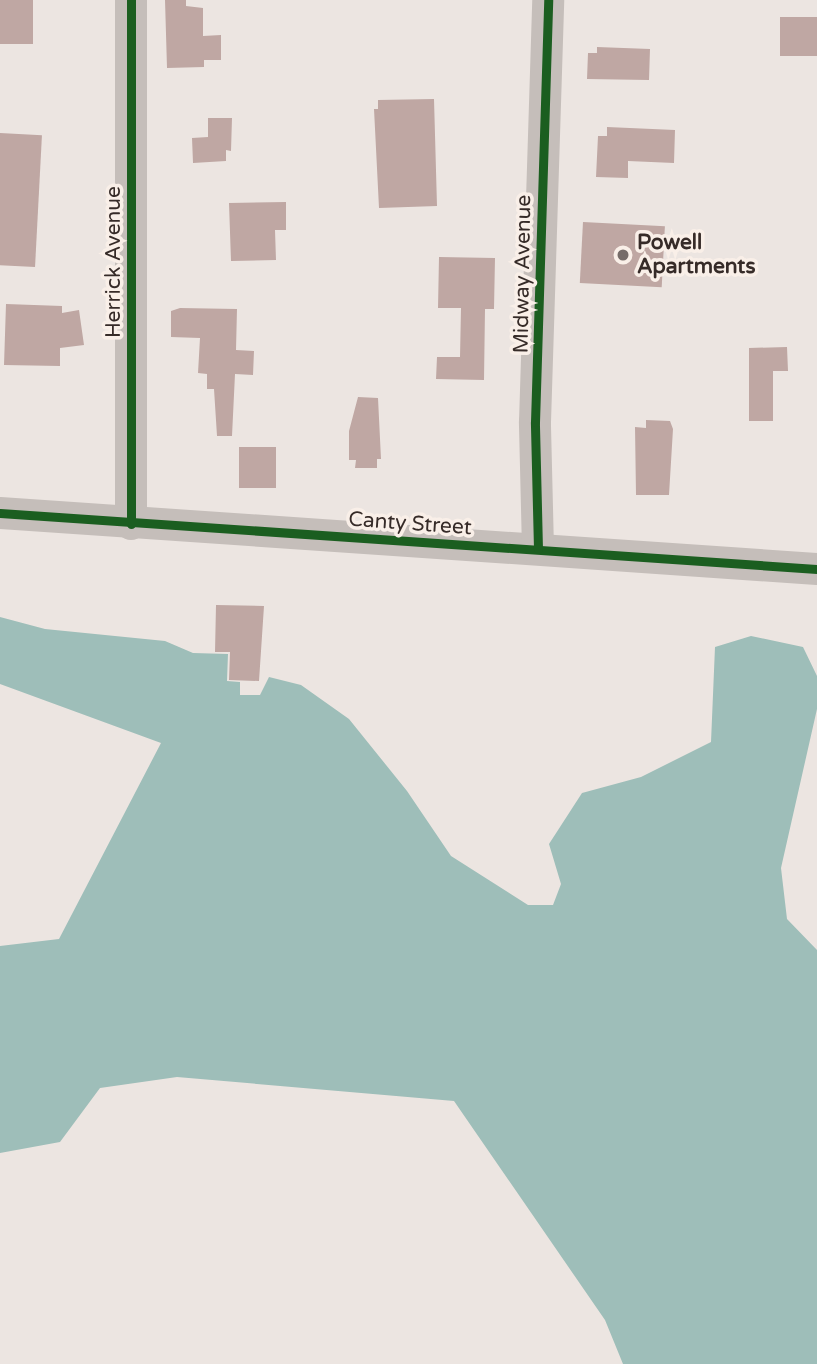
<!DOCTYPE html>
<style>
body{margin:0}
#map{position:relative;width:817px;height:1364px;overflow:hidden;background:#ece5e1;font-family:"Varela Round",sans-serif}
div>[style]{position:absolute}
.water>*{inset:0;background:#9ebeb9}
.building>*{inset:0;background:#bfa7a3;transform-origin:0 0}
.minor>*{height:32px;margin:-16px;padding:0 16px;transform-origin:16px;border-radius:16px;background:#c5beba}
.cycleway>*{height:9px;margin:-4.5px;padding:0 4.5px;transform-origin:4.5px;border-radius:4.5px;background:#1b5e20}
.dots>*{width:19px;height:19px;translate:-50% -50%;box-sizing:border-box;border:4px solid #f9efe8;border-radius:50%}
span{translate:-50% -50%;white-space:nowrap;text-align:center;line-height:1.15;-webkit-text-stroke:7px #f9efe8;paint-order:stroke}
.poi-label{font-size:21px;color:#362b28;font-weight:700}
.left{translate:0 -50%;text-align:left}
.street-label{font-size:21px;color:#362b28}
</style>
<div id="map">
<div class="water">
<i style="clip-path:polygon(0 617px,45px 629px,165px 641px,193px 653px,228px 654px,227px 681px,240px 682px,240px 695px,260px 695px,269px 677px,301px 685px,349px 719px,407px 791px,451px 856px,528px 905px,553px 905px,561px 884px,549px 844px,582px 793px,641px 777px,711px 742px,715px 647px,751px 636px,803px 647px,817px 676px,817px 709px,781px 868px,787px 919px,817px 950px,817px 1364px,623px 1364px,605px 1320px,454px 1101px,177px 1077px,100px 1088px,60px 1142px,0 1153px,0 946px,59px 939px,161px 743px,0 684px)"></i>
</div>
<div class="building">
<i style="left:0;top:0;width:33px;height:44px"></i>
<i style="clip-path:polygon(165px 0,186px 0,186px 6px,203px 8px,203px 36px,221px 35px,221px 60px,204px 60px,204px 67px,167px 68px)"></i>
<i style="left:780px;top:17px;width:37px;height:39px"></i>
<i style="clip-path:polygon(597px 47px,650px 49px,649px 80px,587px 79px,588px 53px,597px 53px)"></i>
<i style="clip-path:polygon(434px 99px,437px 206px,379px 208px,374px 109px,378px 109px,378px 100px)"></i>
<i style="clip-path:polygon(208px 118px,232px 118px,231px 151px,226px 150px,226px 161px,193px 163px,192px 138px,208px 137px)"></i>
<i style="clip-path:polygon(607px 127px,675px 130px,674px 163px,628px 161px,628px 178px,596px 177px,598px 136px,607px 136px)"></i>
<i style="left:0;top:133px;width:42px;height:132px;rotate:3deg"></i>
<i style="clip-path:polygon(286px 202px,286px 230px,275px 230px,276px 260px,231px 261px,229px 203px)"></i>
<i style="left:583px;top:222px;width:82px;height:61px;rotate:3deg"></i>
<i style="clip-path:polygon(439px 257px,495px 258px,494px 309px,485px 309px,484px 380px,436px 379px,437px 357px,460px 357px,461px 308px,438px 308px)"></i>
<i style="clip-path:polygon(6px 304px,62px 306px,62px 313px,79px 310px,84px 345px,60px 348px,60px 366px,4px 365px)"></i>
<i style="clip-path:polygon(180px 308px,237px 309px,236px 350px,254px 351px,253px 375px,235px 374px,232px 436px,217px 436px,214px 389px,207px 389px,207px 374px,198px 373px,200px 338px,171px 337px,171px 311px)"></i>
<i style="clip-path:polygon(787px 347px,788px 371px,773px 371px,773px 421px,749px 421px,749px 348px)"></i>
<i style="clip-path:polygon(358px 397px,378px 398px,381px 459px,377px 459px,377px 468px,355px 468px,356px 460px,349px 460px,349px 431px)"></i>
<i style="clip-path:polygon(646px 420px,670px 421px,673px 429px,669px 495px,636px 495px,635px 427px,646px 428px)"></i>
<i style="left:239px;top:447px;width:37px;height:41px"></i>
<i style="clip-path:polygon(216px 605px,264px 606px,259px 681px,229px 680px,230px 652px,215px 652px)"></i>
</div>
<div class="minor">
<i style="left:0;top:513px;width:819px;rotate:3.92deg"></i>
<i style="left:131px;top:524px;width:524px;rotate:-90deg"></i>
<i style="left:538px;top:549px;width:127px;rotate:-91.4deg"></i>
<i style="left:535px;top:422px;width:422px;rotate:-88.2deg"></i>
</div>
<div class="cycleway">
<i style="left:0;top:513px;width:819px;rotate:3.92deg"></i>
<i style="left:131px;top:524px;width:524px;rotate:-90deg"></i>
<i style="left:538px;top:549px;width:127px;rotate:-91.4deg"></i>
<i style="left:535px;top:422px;width:422px;rotate:-88.2deg"></i>
</div>
<div class="dots">
<i style="left:623px;top:255px;background:#766c69"></i>
</div>
<div class="poi-label">
<span class="left" style="left:637px;top:255px">Powell<br>Apartments</span>
</div>
<div class="street-label">
<span style="left:114px;top:262px;rotate:-90deg">Herrick Avenue</span>
<span style="left:523px;top:274px;rotate:-89deg">Midway Avenue</span>
<span style="left:410px;top:524px;rotate:4deg">Canty Street</span>
</div>
</div>
